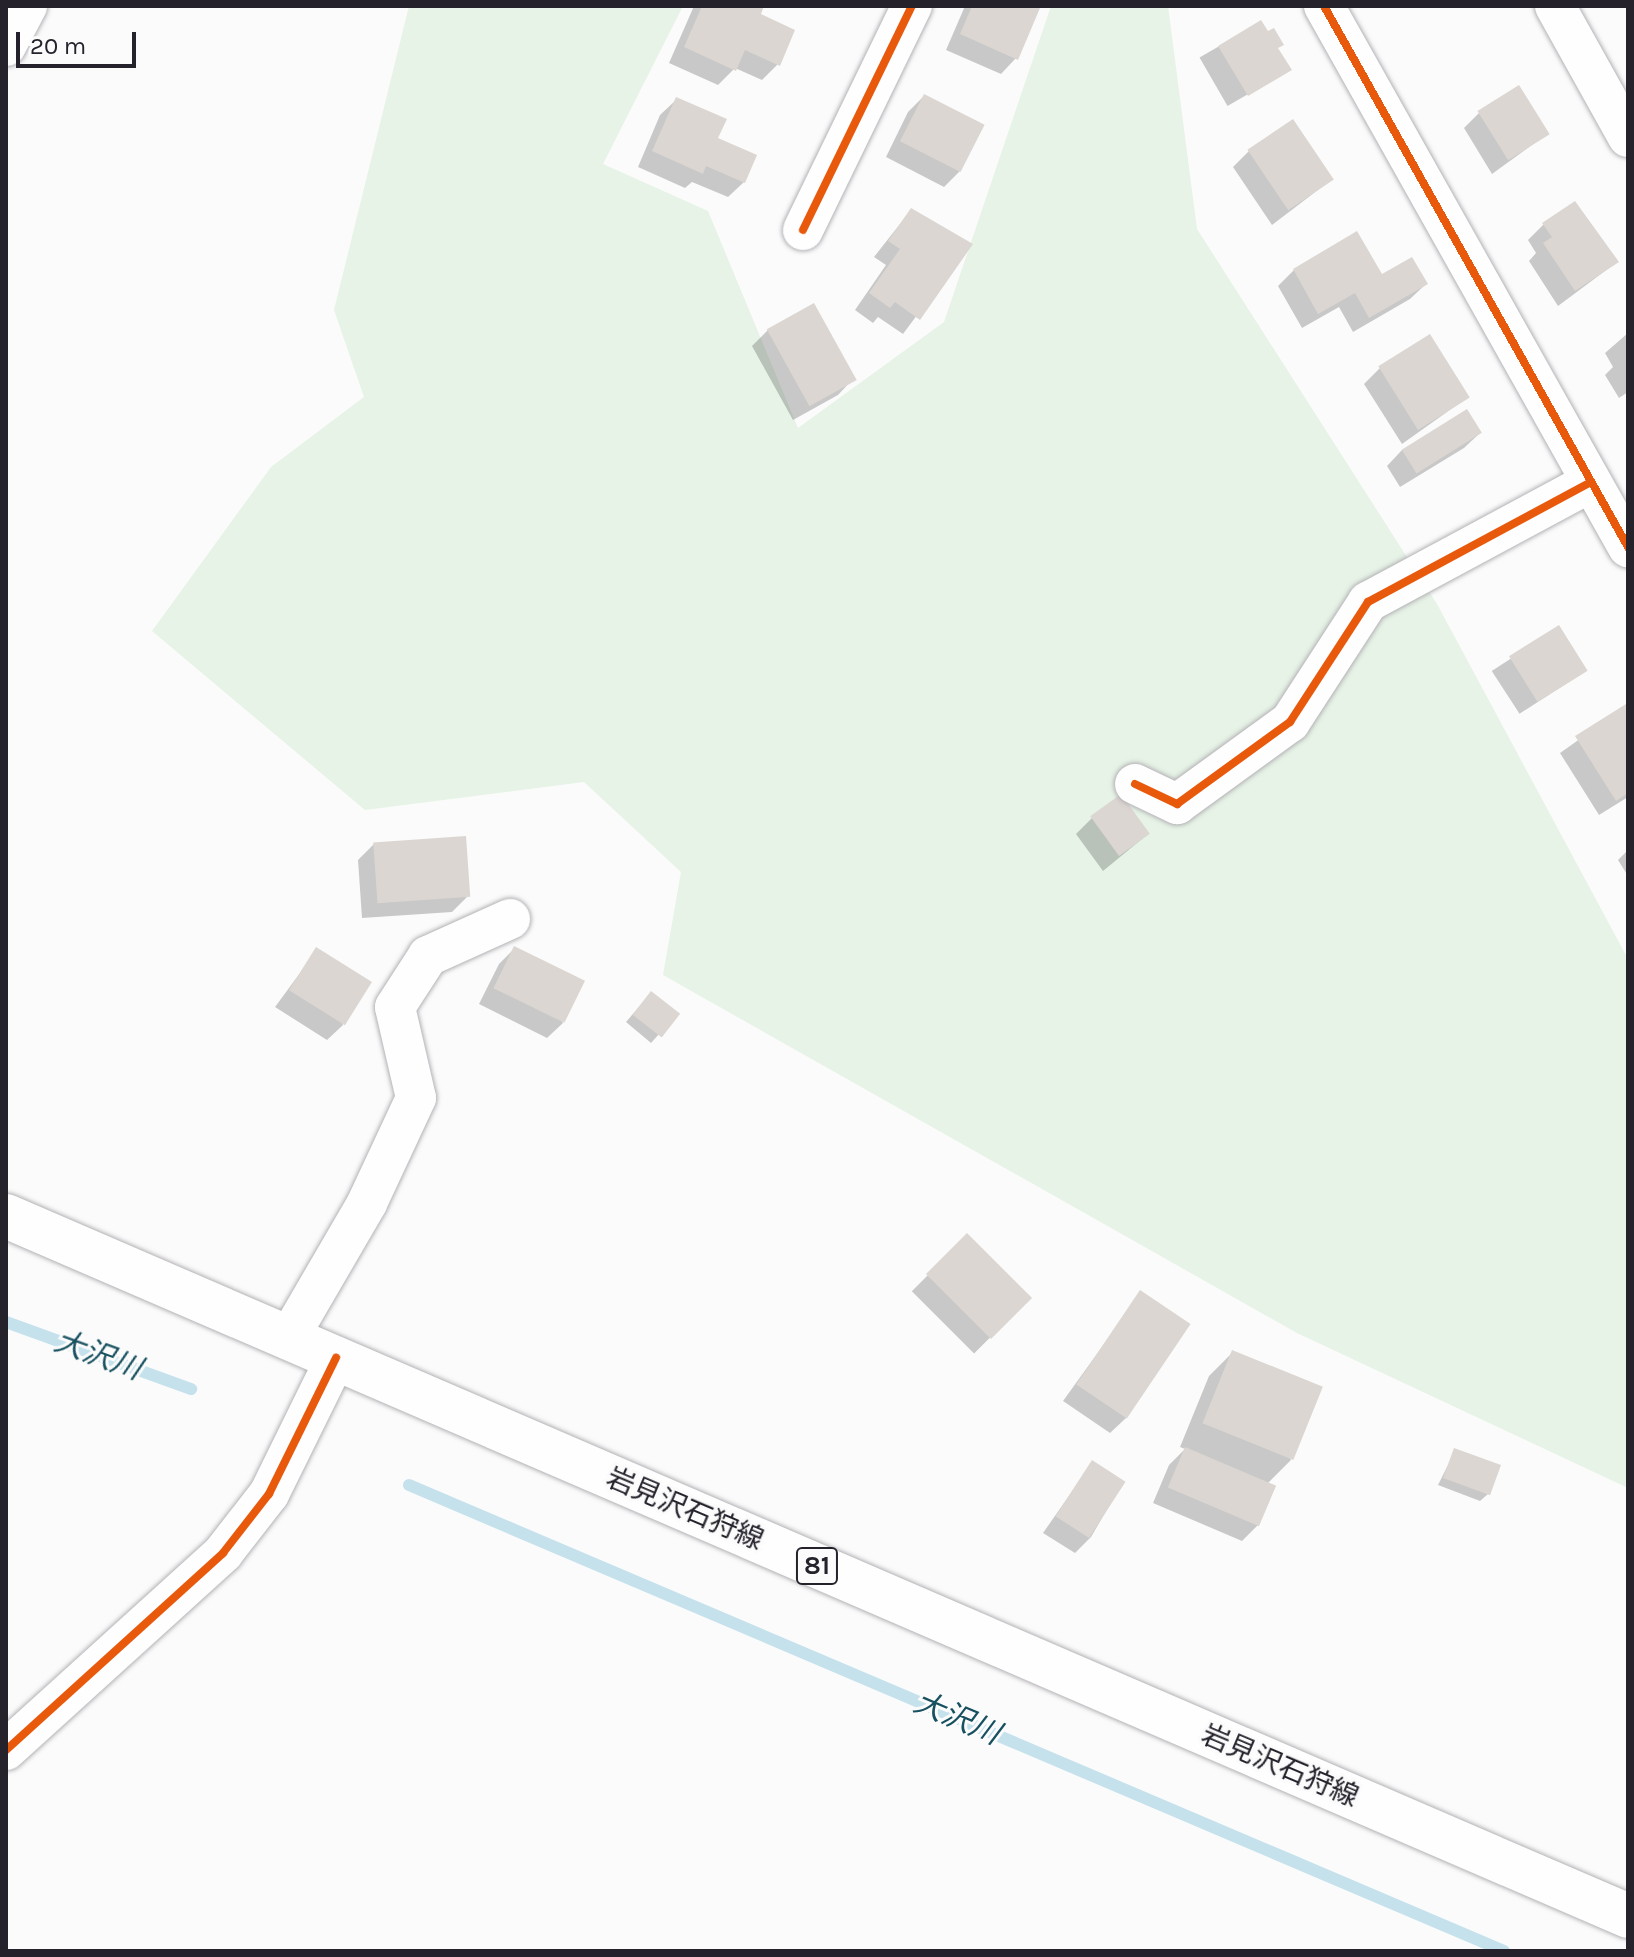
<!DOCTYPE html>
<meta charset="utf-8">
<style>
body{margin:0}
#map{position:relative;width:1634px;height:1957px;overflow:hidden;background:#fbfbfb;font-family:Karla,"Noto Sans JP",sans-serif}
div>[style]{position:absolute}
.green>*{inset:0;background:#e6f3e6}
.shadow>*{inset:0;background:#0003;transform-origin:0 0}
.stream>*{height:12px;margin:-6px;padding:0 6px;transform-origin:6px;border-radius:6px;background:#c5e2ec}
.building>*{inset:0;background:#dbd6d1;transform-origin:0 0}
.roads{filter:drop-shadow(0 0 2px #b4b1b6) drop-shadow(0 0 2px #b4b1b6)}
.minor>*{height:40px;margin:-20px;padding:0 20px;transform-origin:20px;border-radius:20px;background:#fefefe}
.major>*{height:44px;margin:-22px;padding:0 22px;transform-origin:22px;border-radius:22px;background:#fefefe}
.cycleway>*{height:8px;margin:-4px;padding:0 4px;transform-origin:4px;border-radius:4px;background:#e8590c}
span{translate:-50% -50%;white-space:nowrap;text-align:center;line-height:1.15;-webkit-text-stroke:6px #fbfbfb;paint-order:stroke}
.shield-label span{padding:2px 6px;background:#fbfbfb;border:2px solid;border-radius:6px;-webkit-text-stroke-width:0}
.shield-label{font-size:26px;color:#26222c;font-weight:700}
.street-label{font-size:28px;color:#26222c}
.water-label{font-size:30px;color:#17505f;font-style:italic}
.frame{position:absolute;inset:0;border:8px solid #26222c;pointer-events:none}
.scale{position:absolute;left:16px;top:32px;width:120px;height:36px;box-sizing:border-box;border:4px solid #26222c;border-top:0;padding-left:10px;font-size:24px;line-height:28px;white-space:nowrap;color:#26222c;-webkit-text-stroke:6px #fbfbfb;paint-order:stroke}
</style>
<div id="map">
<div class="green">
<i style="clip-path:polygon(409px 6px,683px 6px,603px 164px,708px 211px,798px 428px,944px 322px,1051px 6px,1168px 6px,1197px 229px,1437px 604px,1628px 959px,1628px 1488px,1297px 1333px,663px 975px,681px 872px,584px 782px,365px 810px,152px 631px,271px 467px,364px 397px,334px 310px)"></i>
</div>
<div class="shadow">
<i style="clip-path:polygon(694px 6px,762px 6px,758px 15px,778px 64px,762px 80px,735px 68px,718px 85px,669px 63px)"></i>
<i style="clip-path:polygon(965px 6px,1038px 9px,1016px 58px,1001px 74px,946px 50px)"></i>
<i style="left:1261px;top:22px;width:56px;height:71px;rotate:60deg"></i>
<i style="clip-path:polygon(924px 96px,960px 171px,944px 187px,886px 157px,908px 112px)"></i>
<i style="clip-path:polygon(676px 100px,716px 139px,744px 182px,728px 197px,692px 182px,685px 188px,638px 167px,660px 115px)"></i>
<i style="clip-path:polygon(1480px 112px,1547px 134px,1492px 174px,1464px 128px)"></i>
<i style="clip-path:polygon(1249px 151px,1331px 180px,1272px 225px,1233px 167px)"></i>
<i style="clip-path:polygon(911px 210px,970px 244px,903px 334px,878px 317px,873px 323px,855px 310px,886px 265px,874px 257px)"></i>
<i style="clip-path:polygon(1544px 224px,1617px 262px,1558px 306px,1529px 261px,1536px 253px,1528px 240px)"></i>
<i style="clip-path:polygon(1294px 270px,1381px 277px,1426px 284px,1410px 299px,1353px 332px,1339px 307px,1302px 328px,1278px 286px)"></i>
<i style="clip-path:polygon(768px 330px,853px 379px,838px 395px,793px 420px,752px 346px)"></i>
<i style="clip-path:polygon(1628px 333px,1628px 392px,1619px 398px,1605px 375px,1613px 367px,1605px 353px)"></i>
<i style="clip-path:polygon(1380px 368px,1468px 397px,1402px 444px,1364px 384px)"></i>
<i style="clip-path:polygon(1480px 433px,1464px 448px,1400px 487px,1387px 466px,1402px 450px)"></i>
<i style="left:1558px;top:628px;width:51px;height:79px;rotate:57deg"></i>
<i style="clip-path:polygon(1625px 707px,1628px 797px,1599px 815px,1560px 753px)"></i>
<i style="clip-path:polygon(1092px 818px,1148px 834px,1103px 871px,1076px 834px)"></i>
<i style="clip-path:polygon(374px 844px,468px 896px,452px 912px,362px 918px,358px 860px)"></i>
<i style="clip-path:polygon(1628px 850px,1628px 876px,1618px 860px)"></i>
<i style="clip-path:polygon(515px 948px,563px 1023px,547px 1038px,479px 1004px,499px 964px)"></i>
<i style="clip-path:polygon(317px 950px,343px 1025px,327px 1040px,275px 1007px)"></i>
<i style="clip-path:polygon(644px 1001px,677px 1014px,651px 1043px,626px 1022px)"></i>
<i style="left:967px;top:1236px;width:88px;height:78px;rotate:45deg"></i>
<i style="clip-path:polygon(1141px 1293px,1126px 1418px,1110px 1433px,1063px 1401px)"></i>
<i style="clip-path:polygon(1233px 1352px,1291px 1460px,1267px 1484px,1274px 1487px,1258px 1525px,1242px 1541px,1153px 1503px,1169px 1465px,1185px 1449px,1180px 1447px,1209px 1376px)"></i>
<i style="clip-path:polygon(1455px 1451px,1488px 1494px,1480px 1501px,1438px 1485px)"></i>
<i style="clip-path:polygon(1092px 1463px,1123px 1482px,1091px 1537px,1075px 1553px,1043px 1533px)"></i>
</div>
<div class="stream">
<i style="left:6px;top:1322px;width:197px;rotate:19.9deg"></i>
<i style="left:409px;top:1485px;width:1190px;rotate:23.05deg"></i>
</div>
<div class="building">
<i style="clip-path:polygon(702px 6px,764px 6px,761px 14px,795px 30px,780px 66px,745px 50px,736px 71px,684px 47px)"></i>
<i style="clip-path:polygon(972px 6px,1040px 8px,1018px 60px,960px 34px)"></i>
<i style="clip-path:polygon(1261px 20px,1268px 31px,1274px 28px,1284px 45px,1278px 48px,1292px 70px,1248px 96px,1218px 46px)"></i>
<i style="left:1519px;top:85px;width:58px;height:49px;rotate:58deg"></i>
<i style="left:924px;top:94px;width:68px;height:53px;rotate:27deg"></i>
<i style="clip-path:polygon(676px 97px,727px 119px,718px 138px,757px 155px,745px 183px,706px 166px,703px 174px,652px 151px)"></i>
<i style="left:1293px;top:119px;width:73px;height:55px;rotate:56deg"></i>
<i style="clip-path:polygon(1575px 201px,1619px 262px,1575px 291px,1543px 243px,1552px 237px,1542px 223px)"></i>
<i style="clip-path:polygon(911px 208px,973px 244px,920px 320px,895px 302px,890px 308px,869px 293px,900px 249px,888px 241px)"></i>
<i style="clip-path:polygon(1357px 231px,1382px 274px,1412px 257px,1428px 284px,1369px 318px,1355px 293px,1318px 314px,1293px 269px)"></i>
<i style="left:814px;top:303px;width:88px;height:54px;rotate:61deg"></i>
<i style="left:1430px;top:334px;width:75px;height:61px;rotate:58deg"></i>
<i style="left:1467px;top:409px;width:28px;height:77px;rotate:58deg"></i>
<i style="left:1559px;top:625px;width:54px;height:59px;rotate:58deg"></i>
<i style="clip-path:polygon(1626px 704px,1628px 793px,1616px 801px,1575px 736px)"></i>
<i style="left:1121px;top:794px;width:49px;height:38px;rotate:54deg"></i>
<i style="left:466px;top:836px;width:61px;height:93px;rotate:86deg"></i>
<i style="left:514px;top:946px;width:79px;height:47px;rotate:26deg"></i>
<i style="left:316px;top:947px;width:66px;height:51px;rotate:32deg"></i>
<i style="left:651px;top:991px;width:37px;height:30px;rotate:38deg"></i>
<i style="left:967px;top:1233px;width:92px;height:58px;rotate:45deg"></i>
<i style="left:1140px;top:1290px;width:61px;height:114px;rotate:34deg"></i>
<i style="left:1232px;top:1350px;width:98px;height:79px;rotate:22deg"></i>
<i style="left:1185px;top:1447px;width:99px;height:44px;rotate:23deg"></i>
<i style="left:1454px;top:1448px;width:50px;height:32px;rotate:20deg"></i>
<i style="left:1092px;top:1460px;width:40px;height:67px;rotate:33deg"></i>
</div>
<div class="roads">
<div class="minor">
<i style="left:1324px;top:6px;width:621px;rotate:60.67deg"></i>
<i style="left:1555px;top:6px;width:150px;rotate:60.9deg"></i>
<i style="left:6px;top:46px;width:45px;rotate:-62.3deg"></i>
<i style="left:803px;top:230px;width:249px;rotate:-64.1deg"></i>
<i style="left:1135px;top:784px;width:47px;rotate:25.5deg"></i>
<i style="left:1177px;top:804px;width:140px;rotate:-36deg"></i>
<i style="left:1290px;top:722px;width:143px;rotate:-57deg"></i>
<i style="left:1368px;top:602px;width:253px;rotate:-28.3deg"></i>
<i style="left:288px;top:1339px;width:157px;rotate:-59.8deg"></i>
<i style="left:367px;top:1203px;width:116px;rotate:-65deg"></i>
<i style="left:416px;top:1098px;width:93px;rotate:-103deg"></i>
<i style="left:395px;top:1007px;width:61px;rotate:-57.1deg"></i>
<i style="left:428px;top:956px;width:90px;rotate:-24.3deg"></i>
<i style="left:6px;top:1750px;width:293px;rotate:-42.2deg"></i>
<i style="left:223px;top:1553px;width:75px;rotate:-52.1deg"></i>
<i style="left:269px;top:1494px;width:152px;rotate:-63.8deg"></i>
</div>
<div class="major">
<i style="left:6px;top:1216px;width:1767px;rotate:23.34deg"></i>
</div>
</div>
<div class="cycleway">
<i style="left:1324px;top:6px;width:621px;rotate:60.67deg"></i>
<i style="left:803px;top:230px;width:249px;rotate:-64.1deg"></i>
<i style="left:1135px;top:784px;width:47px;rotate:25.5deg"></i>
<i style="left:1177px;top:804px;width:140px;rotate:-36deg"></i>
<i style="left:1290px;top:722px;width:143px;rotate:-57deg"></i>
<i style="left:1368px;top:602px;width:253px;rotate:-28.3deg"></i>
<i style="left:6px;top:1750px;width:293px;rotate:-42.2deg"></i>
<i style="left:223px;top:1553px;width:75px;rotate:-52.1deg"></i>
<i style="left:269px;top:1494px;width:152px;rotate:-63.8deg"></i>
</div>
<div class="shield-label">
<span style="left:817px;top:1566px">81</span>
</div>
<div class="street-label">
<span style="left:685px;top:1509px;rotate:23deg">岩見沢石狩線</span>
<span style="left:1280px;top:1766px;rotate:23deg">岩見沢石狩線</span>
</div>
<div class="water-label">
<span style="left:98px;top:1355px;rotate:20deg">大沢川</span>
<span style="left:957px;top:1718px;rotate:23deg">大沢川</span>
</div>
<div class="frame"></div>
<div class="scale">20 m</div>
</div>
